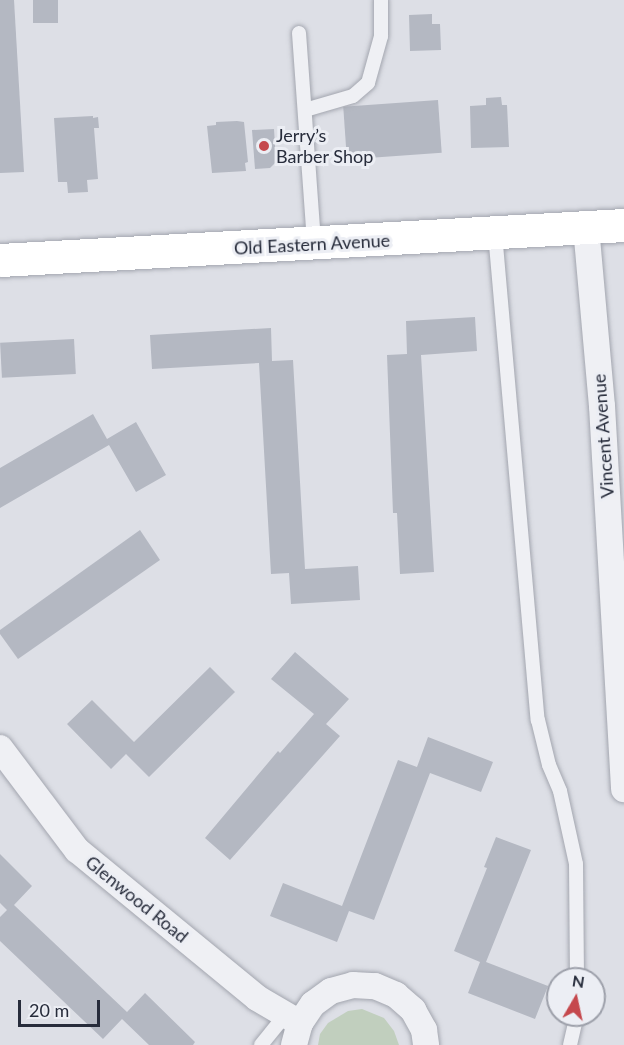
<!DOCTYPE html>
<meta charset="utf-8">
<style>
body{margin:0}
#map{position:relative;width:624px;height:1045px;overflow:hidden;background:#dddfe6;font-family:Lato,sans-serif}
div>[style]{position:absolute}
.green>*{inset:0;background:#c1cfbe}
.building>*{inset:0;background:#b4b8c2;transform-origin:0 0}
.roads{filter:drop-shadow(0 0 2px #a3a6af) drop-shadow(0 0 2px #a3a6af)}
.lane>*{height:14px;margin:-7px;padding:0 7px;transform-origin:7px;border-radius:7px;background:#eff0f4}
.street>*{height:26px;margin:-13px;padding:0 13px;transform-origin:13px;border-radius:13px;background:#eff0f4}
.secondary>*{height:33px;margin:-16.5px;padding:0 16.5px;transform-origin:16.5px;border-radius:16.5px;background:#fff}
.dots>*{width:16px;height:16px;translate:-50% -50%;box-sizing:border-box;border:3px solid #eceef4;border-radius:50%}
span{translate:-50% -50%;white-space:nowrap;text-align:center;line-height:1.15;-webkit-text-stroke:6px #eceef4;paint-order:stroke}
.poi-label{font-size:18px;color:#272c3b}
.left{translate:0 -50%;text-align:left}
.street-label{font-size:18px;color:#272c3b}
.north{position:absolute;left:546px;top:967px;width:60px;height:60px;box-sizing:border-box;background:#eceef4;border:2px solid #9da0aa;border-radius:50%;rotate:9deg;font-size:16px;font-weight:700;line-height:24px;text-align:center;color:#272c3b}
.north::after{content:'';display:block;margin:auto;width:21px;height:27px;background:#c5484d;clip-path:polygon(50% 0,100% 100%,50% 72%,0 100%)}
.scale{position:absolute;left:18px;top:1000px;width:82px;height:27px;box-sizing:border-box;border:3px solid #272c3b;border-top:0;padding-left:8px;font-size:18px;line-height:21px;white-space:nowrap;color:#272c3b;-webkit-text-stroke:4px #eceef4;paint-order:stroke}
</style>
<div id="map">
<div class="green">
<i style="clip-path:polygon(362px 1009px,384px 1018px,394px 1031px,399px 1045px,318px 1045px,320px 1034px,328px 1023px,348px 1011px)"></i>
</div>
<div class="building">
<i style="clip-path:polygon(0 0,14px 0,24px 172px,0 173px)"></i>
<i style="left:33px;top:0;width:25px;height:23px"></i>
<i style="clip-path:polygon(432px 14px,432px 24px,440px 24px,441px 50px,410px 51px,409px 15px)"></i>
<i style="clip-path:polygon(501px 97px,502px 105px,507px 105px,509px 147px,471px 148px,470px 106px,486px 105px,486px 98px)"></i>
<i style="left:438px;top:100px;width:53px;height:95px;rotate:86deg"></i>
<i style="clip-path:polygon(93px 116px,93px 118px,98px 117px,99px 128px,94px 128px,98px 179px,87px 180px,88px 192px,68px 193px,67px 182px,58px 182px,54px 118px)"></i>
<i style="clip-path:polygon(237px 121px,244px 122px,248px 162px,245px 163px,246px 171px,212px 173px,207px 126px,216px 125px,216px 122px)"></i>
<i style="clip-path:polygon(274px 129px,276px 162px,270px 168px,255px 169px,252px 130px)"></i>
<i style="clip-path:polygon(475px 317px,477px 351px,421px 355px,434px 572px,400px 574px,397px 513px,393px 513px,387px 355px,407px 354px,406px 321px)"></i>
<i style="clip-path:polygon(271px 328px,272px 361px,293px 360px,305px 569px,358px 566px,360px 600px,291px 604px,289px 573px,271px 574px,259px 363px,152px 369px,150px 335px)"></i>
<i style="left:74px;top:339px;width:35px;height:74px;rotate:87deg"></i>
<i style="clip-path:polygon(93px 414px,107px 439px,136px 422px,166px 475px,136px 492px,109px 445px,0 508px,0 468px)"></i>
<i style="clip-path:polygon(140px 530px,160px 560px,18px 659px,0 634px,0 630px)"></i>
<i style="clip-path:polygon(295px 652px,349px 699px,326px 724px,340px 736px,230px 860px,205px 838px,278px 751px,280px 753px,314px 714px,271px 679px)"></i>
<i style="clip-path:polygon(210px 667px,235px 692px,149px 777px,126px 754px,111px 769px,67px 724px,92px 700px,134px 742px)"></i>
<i style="clip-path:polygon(428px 737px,493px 762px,481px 792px,430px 773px,374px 920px,349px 911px,337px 942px,270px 916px,283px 883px,342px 906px,398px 760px,417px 767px)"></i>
<i style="clip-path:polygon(496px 837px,531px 850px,486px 962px,548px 986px,535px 1019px,468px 993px,480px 962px,454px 951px,487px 868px,484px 867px)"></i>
<i style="clip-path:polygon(0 854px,32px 886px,14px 905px,127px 1012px,145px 993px,195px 1042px,193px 1045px,149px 1045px,122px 1019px,103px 1039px,0 941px,0 917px,7px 910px,0 903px)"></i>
</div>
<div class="roads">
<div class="lane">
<i style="left:299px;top:33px;width:210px;rotate:85.9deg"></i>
<i style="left:305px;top:110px;width:50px;rotate:-16.3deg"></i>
<i style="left:353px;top:96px;width:20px;rotate:-41deg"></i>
<i style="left:368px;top:83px;width:49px;rotate:-74.5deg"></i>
<i style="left:381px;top:36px;width:36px;rotate:-90deg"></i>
<i style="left:495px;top:233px;width:489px;rotate:85deg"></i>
<i style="left:538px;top:720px;width:46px;rotate:76.3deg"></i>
<i style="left:549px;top:765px;width:28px;rotate:67deg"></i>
<i style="left:560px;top:791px;width:75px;rotate:77.6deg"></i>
<i style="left:576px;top:864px;width:115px;rotate:89.5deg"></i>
<i style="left:261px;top:1045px;width:40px;rotate:-51deg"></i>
<i style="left:570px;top:1045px;width:31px;rotate:-77deg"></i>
</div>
<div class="street">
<i style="left:586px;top:227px;width:180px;rotate:84.9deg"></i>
<i style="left:602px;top:406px;width:384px;rotate:86.7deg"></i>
<i style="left:0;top:748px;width:128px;rotate:53deg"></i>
<i style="left:77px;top:850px;width:233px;rotate:39.4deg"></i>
<i style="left:257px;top:998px;width:50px;rotate:30.2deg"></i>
<i style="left:294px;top:1045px;width:23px;rotate:-75deg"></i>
<i style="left:300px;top:1023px;width:23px;rotate:-56deg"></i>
<i style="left:313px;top:1004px;width:22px;rotate:-36deg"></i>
<i style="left:331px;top:991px;width:23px;rotate:-15deg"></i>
<i style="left:353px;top:985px;width:22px;rotate:3deg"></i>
<i style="left:375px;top:986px;width:23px;rotate:23deg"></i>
<i style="left:396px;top:995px;width:23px;rotate:41deg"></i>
<i style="left:413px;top:1010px;width:23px;rotate:61deg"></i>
<i style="left:424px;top:1030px;width:15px;rotate:82deg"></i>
</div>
<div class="secondary">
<i style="left:0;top:260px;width:625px;rotate:-3.21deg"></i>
</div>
</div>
<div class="dots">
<i style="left:264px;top:146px;background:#c5484d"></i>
</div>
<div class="poi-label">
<span class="left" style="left:276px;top:146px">Jerry’s<br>Barber Shop</span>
</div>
<div class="street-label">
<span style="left:312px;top:244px;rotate:-3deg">Old Eastern Avenue</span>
<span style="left:603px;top:436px;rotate:-94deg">Vincent Avenue</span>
<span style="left:137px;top:899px;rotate:39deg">Glenwood Road</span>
</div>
<div class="north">N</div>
<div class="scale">20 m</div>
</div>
